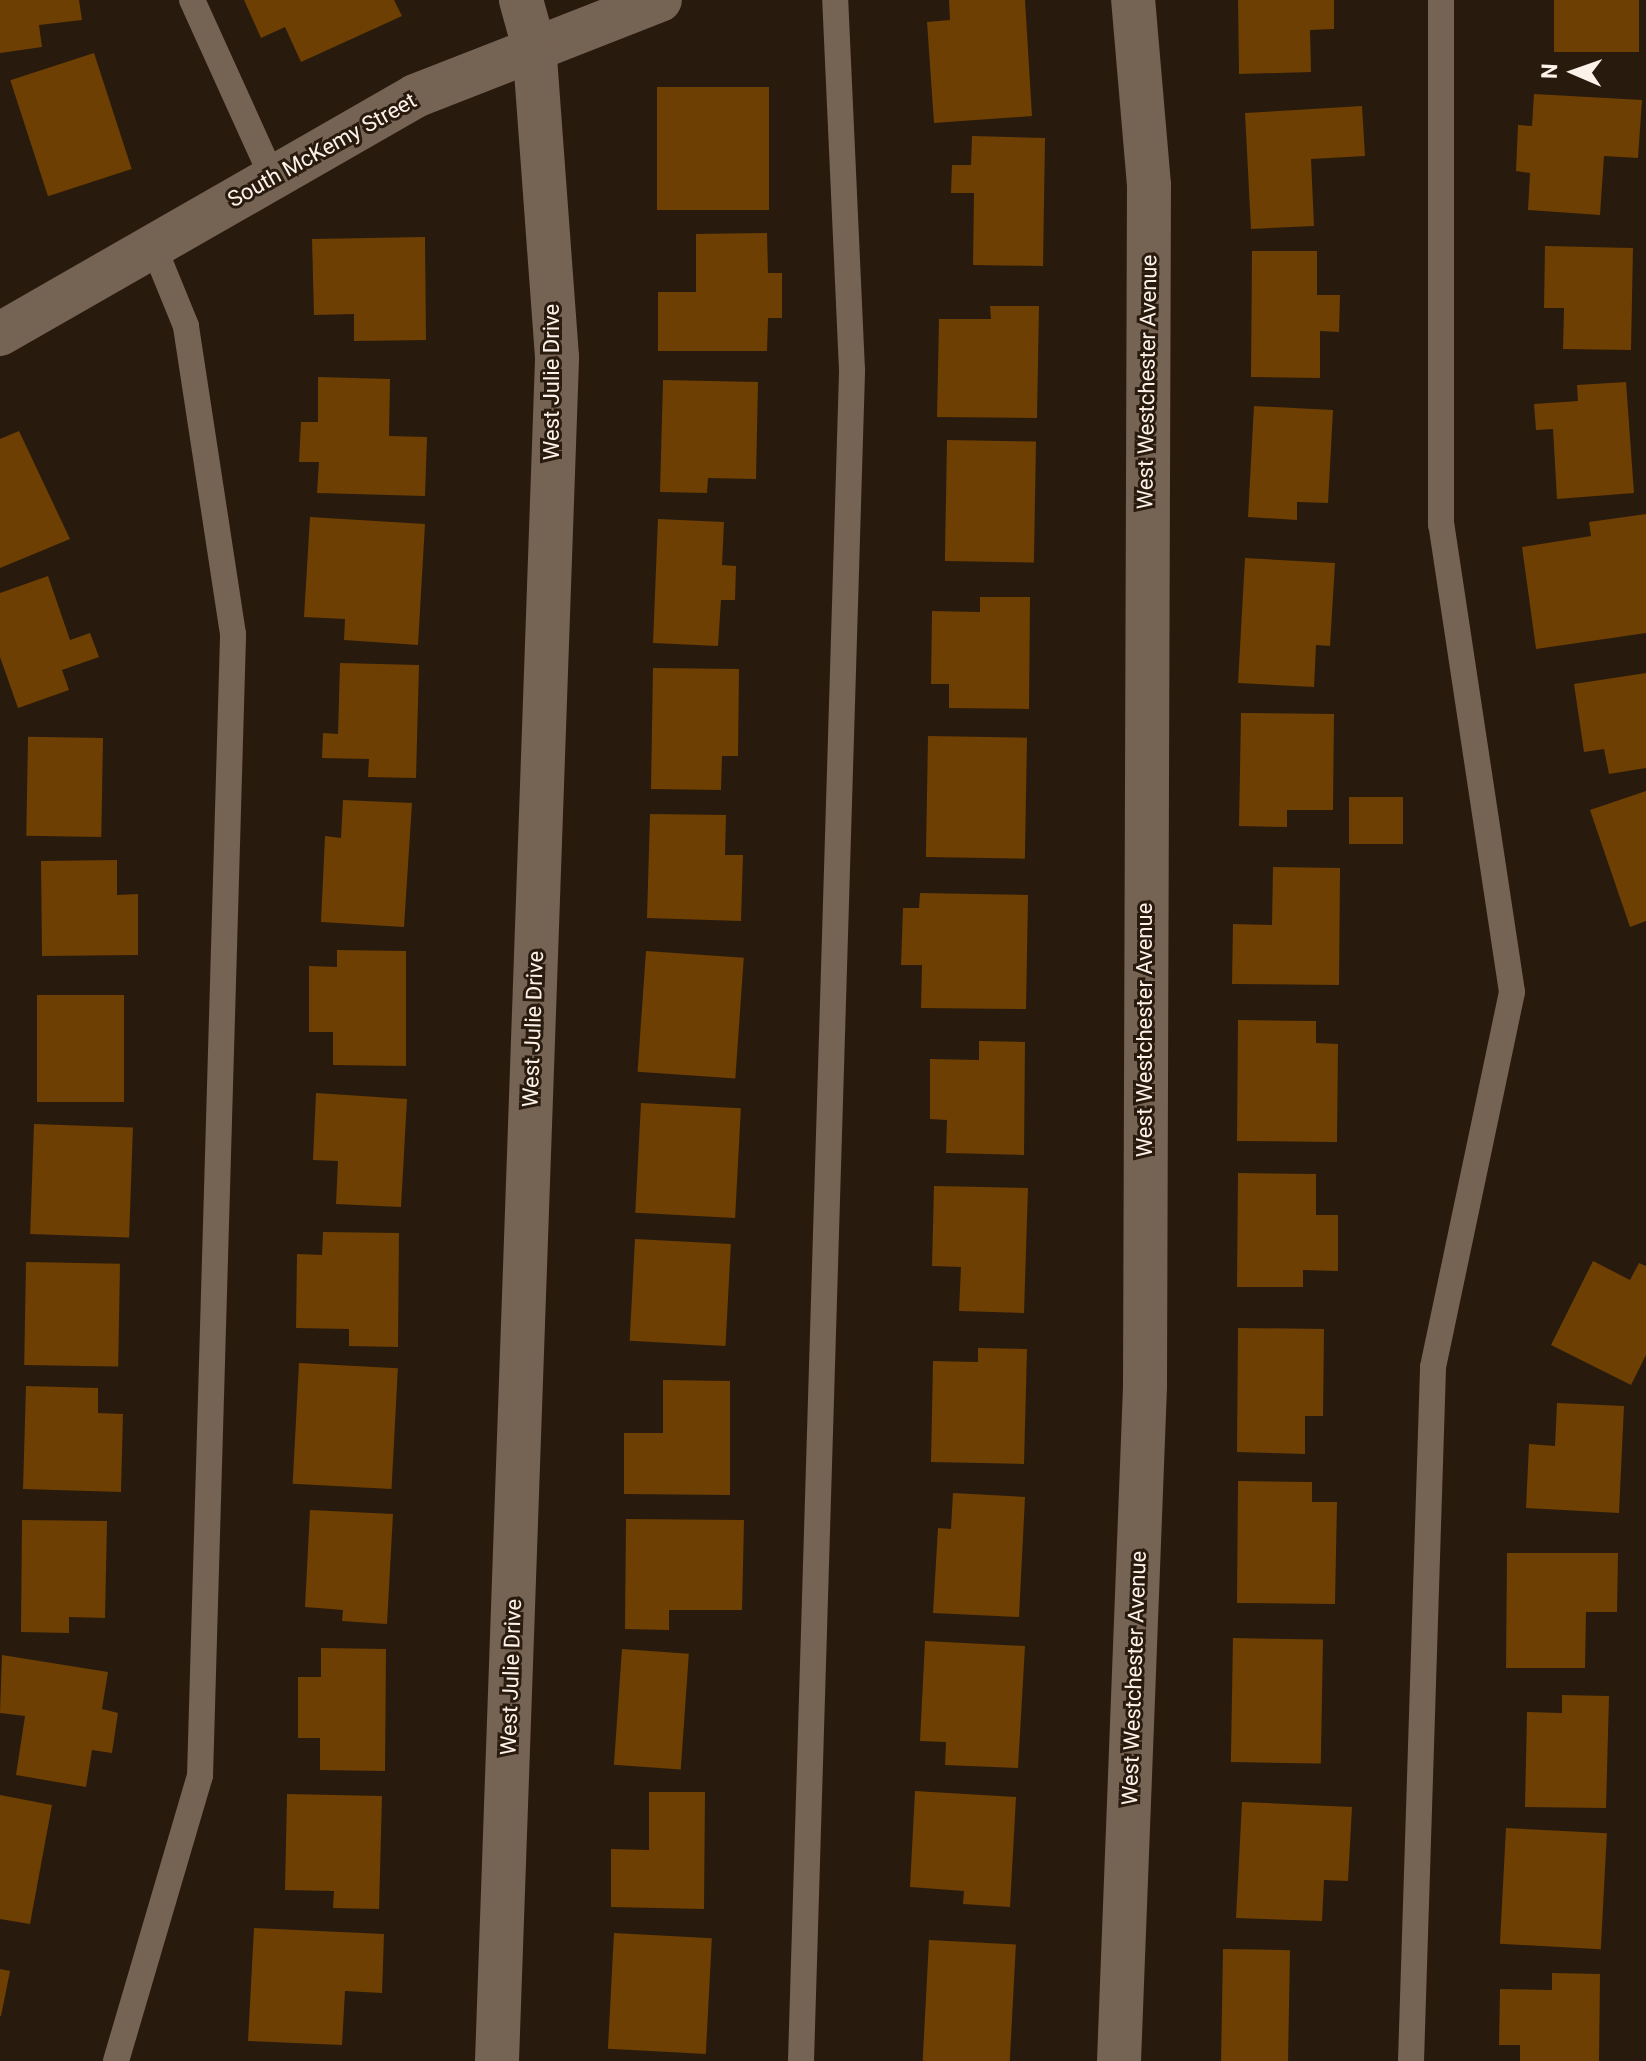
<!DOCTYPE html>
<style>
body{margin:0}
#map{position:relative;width:1646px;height:2061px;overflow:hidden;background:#291a0e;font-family:Roboto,sans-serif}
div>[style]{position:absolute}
.building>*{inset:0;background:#6d3f02;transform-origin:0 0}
.service>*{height:26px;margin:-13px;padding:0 13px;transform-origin:13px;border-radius:13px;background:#756354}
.minor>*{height:44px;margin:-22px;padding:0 22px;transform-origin:22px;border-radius:22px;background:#756354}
span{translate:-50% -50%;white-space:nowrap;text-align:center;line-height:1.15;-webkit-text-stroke:6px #291a0e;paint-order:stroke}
.street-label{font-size:22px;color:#fdf2e9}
.north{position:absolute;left:1534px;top:32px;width:80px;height:80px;-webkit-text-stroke:6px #291a0e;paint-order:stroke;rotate:272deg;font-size:22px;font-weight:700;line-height:32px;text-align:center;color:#fdf2e9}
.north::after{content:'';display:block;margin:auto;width:28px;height:36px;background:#fdf2e9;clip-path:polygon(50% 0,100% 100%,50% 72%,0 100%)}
</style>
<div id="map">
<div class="building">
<i style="clip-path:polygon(0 0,79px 0,82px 20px,39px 25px,42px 47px,0 53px)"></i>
<i style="clip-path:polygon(244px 0,394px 0,402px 16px,301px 62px,285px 27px,261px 38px)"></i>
<i style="clip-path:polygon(949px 0,1025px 0,1032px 116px,934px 123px,927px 22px,950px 20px)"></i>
<i style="clip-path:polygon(1238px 0,1334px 0,1334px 29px,1310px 30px,1311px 72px,1239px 74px)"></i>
<i style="left:1554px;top:0;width:85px;height:52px"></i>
<i style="left:94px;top:53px;width:122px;height:88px;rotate:72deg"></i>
<i style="left:657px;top:87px;width:112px;height:123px"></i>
<i style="clip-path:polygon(1534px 94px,1642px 100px,1638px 158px,1604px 156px,1600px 215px,1528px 210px,1530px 173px,1516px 171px,1518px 125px,1532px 126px)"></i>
<i style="clip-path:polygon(1362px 106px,1365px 156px,1311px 159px,1314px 226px,1251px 229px,1245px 113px)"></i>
<i style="clip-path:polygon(972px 136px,1045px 138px,1043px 266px,973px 265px,974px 193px,951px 193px,952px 165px,971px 165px)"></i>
<i style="clip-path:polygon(767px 233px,768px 273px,782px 273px,782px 318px,768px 318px,767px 351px,658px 351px,658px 292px,696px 292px,696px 234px)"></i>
<i style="clip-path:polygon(425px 237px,426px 340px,354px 341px,354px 314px,314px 315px,312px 239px)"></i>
<i style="clip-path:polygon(1545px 246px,1633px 248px,1631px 350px,1563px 349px,1564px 308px,1544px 308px)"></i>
<i style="clip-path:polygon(1252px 251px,1317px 251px,1317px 295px,1340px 295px,1339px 332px,1320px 331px,1320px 378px,1251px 377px)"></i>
<i style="clip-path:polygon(990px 306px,1039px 306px,1037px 418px,937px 417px,939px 319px,991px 319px)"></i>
<i style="clip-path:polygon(318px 377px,390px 379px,389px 436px,427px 437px,425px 496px,317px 493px,319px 462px,299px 462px,301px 422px,318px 422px)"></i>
<i style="clip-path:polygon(663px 380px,758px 382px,756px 479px,708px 478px,707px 493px,660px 492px)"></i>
<i style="clip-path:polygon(1626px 382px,1634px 493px,1557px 499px,1553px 429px,1536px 430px,1534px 404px,1578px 401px,1577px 385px)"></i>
<i style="clip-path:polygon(1254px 406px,1333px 410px,1328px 503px,1297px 502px,1297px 520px,1248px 517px)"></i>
<i style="clip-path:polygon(19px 431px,70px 539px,0 568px,0 439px)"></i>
<i style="left:947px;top:440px;width:89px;height:121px;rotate:1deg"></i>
<i style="clip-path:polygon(1646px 514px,1646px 633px,1536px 649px,1522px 547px,1591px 536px,1589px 522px)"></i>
<i style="clip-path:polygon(310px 517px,425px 524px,418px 645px,344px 640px,345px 619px,304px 617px)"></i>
<i style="clip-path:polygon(658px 519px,724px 522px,722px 565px,736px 566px,735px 600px,721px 600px,718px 646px,653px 643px)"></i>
<i style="clip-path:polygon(1245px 558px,1335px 563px,1330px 646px,1316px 645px,1314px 687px,1238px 683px)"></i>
<i style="clip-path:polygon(48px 576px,70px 640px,90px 633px,99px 657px,62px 670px,69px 690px,18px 708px,0 657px,0 593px)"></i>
<i style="clip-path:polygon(980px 597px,1030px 597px,1029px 709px,949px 708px,949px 684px,931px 684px,932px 611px,980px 612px)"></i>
<i style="clip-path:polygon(340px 663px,419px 665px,416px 778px,368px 777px,369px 759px,322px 758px,323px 733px,338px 734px)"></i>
<i style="clip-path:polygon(653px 668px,739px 669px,738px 756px,722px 756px,721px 790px,651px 789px)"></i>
<i style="clip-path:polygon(1646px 673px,1646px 768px,1609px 774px,1604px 749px,1584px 752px,1574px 684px)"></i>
<i style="clip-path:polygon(1241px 713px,1334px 714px,1333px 810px,1287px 810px,1287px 827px,1239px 826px)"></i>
<i style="left:928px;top:736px;width:99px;height:121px;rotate:1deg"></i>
<i style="left:103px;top:738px;width:99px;height:75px;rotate:91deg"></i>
<i style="clip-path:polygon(1646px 791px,1646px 921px,1630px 927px,1590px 810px)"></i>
<i style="left:1349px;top:797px;width:54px;height:47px"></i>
<i style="clip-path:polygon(343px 800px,412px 803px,404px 927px,321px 922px,325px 836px,341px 838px)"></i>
<i style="clip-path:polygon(650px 814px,726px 815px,725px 855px,743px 855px,741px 921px,647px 918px)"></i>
<i style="clip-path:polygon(117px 860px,117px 895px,138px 894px,138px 955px,42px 956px,41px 861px)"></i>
<i style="clip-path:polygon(1273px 867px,1340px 868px,1339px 985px,1232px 984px,1233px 924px,1272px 925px)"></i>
<i style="clip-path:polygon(920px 893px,1028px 895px,1026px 1009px,921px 1008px,922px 965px,901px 965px,903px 908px,919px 908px)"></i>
<i style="clip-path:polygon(337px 950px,406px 951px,406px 1066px,333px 1065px,333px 1032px,309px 1032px,309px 966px,337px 967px)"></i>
<i style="left:646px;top:951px;width:98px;height:121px;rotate:4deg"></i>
<i style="left:37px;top:995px;width:87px;height:107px"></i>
<i style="clip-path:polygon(1238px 1020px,1316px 1021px,1316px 1043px,1338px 1044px,1337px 1142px,1237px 1141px)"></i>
<i style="clip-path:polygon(979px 1041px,1025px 1042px,1024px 1155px,946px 1153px,947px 1120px,930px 1119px,930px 1059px,979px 1060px)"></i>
<i style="clip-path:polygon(316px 1093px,407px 1099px,401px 1207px,336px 1204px,338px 1161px,313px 1160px)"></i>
<i style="left:641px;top:1103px;width:100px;height:110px;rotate:3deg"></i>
<i style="left:34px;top:1124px;width:99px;height:110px;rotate:2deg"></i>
<i style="clip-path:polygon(1238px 1173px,1316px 1174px,1316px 1215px,1338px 1215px,1338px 1271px,1303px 1270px,1303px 1287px,1237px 1287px)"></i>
<i style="clip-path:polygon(934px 1186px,1028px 1188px,1024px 1313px,959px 1311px,961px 1267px,932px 1266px)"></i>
<i style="clip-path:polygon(323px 1232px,399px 1233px,398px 1347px,349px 1346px,349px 1329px,296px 1328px,297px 1254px,322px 1255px)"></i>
<i style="left:635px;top:1239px;width:96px;height:102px;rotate:3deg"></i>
<i style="clip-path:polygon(1593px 1261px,1630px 1280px,1639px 1263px,1646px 1266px,1646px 1355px,1631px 1385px,1551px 1345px)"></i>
<i style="left:26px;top:1262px;width:94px;height:103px;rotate:1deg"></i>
<i style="clip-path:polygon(1238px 1328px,1324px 1329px,1323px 1416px,1305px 1416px,1305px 1454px,1237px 1452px)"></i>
<i style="clip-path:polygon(978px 1348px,1027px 1349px,1024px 1464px,931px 1462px,933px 1361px,978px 1362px)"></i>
<i style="left:299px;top:1363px;width:99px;height:121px;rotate:3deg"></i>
<i style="clip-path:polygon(663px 1380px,730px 1381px,730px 1495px,624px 1494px,624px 1433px,663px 1433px)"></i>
<i style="clip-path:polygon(26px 1386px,98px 1388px,98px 1413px,123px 1414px,121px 1492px,23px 1489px)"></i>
<i style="clip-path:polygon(1557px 1403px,1624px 1406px,1619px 1513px,1526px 1508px,1529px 1444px,1555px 1446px)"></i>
<i style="clip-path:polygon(1238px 1481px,1312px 1482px,1312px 1502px,1337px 1502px,1335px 1604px,1237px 1603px)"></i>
<i style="clip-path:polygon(953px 1493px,1025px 1497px,1019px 1617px,933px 1613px,938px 1528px,951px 1529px)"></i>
<i style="clip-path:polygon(310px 1510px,393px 1514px,387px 1624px,342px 1621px,343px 1610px,305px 1607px)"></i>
<i style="clip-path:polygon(626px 1519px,744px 1520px,742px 1610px,669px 1610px,669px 1630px,625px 1629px)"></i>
<i style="clip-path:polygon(22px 1520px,107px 1521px,105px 1618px,69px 1617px,69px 1633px,21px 1632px)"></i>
<i style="clip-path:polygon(1507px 1553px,1618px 1553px,1617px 1612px,1586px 1612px,1585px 1668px,1506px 1668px)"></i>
<i style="left:1233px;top:1638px;width:90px;height:124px;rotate:1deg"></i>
<i style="clip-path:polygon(925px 1641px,1025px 1646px,1018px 1768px,945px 1765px,946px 1742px,920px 1741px)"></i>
<i style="clip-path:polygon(321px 1648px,386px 1649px,385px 1771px,320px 1770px,320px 1738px,298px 1738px,298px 1677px,321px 1677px)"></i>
<i style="left:622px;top:1649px;width:67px;height:116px;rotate:4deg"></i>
<i style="clip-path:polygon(2px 1655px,108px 1672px,102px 1709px,118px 1713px,112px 1753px,92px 1750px,86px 1787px,16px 1775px,25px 1716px,0 1713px)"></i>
<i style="clip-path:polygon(1562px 1695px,1609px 1696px,1606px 1808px,1525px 1807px,1527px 1712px,1562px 1713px)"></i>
<i style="clip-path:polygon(915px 1791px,1016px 1797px,1010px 1907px,963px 1904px,964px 1891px,910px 1887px)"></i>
<i style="clip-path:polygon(649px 1792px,705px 1792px,704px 1909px,611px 1907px,611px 1849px,649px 1850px)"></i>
<i style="clip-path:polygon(287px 1794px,382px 1796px,379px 1909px,333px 1908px,334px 1891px,285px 1890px)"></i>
<i style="clip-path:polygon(0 1795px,52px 1805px,30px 1924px,0 1919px)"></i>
<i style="clip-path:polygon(1242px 1802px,1352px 1807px,1348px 1881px,1324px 1880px,1322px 1921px,1236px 1918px)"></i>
<i style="left:1506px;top:1828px;width:101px;height:116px;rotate:3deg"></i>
<i style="clip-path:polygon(254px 1928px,384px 1934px,382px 1993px,345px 1991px,342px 2045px,248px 2041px)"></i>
<i style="left:614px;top:1933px;width:98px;height:116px;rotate:3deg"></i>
<i style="left:929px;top:1940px;width:87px;height:121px;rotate:3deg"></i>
<i style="left:1223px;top:1949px;width:67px;height:112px;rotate:1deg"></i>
<i style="clip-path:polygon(0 1969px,10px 1971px,1px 2016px,0 2016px)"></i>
<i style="clip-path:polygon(1552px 1973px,1600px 1974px,1599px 2061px,1520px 2061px,1520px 2045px,1499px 2045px,1500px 1989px,1552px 1990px)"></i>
</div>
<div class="service">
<i style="left:192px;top:0;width:193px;rotate:65.6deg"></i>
<i style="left:116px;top:2061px;width:297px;rotate:-73.6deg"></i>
<i style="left:200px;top:1776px;width:1142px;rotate:-88.34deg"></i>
<i style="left:233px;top:634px;width:312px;rotate:-98.7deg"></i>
<i style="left:186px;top:326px;width:87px;rotate:-112.2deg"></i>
<i style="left:801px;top:2061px;width:1692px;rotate:-88.27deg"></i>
<i style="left:852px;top:370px;width:370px;rotate:-92.6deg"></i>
<i style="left:1411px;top:2061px;width:694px;rotate:-88.18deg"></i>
<i style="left:1433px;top:1367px;width:383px;rotate:-78.1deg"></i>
<i style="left:1512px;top:992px;width:472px;rotate:-98.6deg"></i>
<i style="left:1441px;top:525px;width:525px;rotate:-90deg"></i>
</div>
<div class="minor">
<i style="left:0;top:334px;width:478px;rotate:-29.8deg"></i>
<i style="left:415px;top:96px;width:263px;rotate:-21.4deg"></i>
<i style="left:497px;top:2061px;width:1705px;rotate:-87.98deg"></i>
<i style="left:557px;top:357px;width:311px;rotate:-94.2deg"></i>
<i style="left:534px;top:47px;width:49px;rotate:-105.5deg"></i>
<i style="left:1119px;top:2061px;width:676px;rotate:-87.79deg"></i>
<i style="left:1145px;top:1386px;width:1201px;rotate:-89.81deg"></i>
<i style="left:1149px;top:185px;width:186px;rotate:-94.9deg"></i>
</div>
<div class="street-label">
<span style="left:322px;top:150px;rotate:-29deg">South McKemy Street</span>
<span style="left:552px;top:382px;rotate:-90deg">West Julie Drive</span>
<span style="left:1147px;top:382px;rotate:-89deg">West Westchester Avenue</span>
<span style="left:533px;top:1029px;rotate:-88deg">West Julie Drive</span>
<span style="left:1145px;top:1030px;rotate:-90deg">West Westchester Avenue</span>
<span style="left:511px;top:1677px;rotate:-88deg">West Julie Drive</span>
<span style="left:1134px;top:1678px;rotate:-88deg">West Westchester Avenue</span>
</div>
<div class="north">N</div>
</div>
